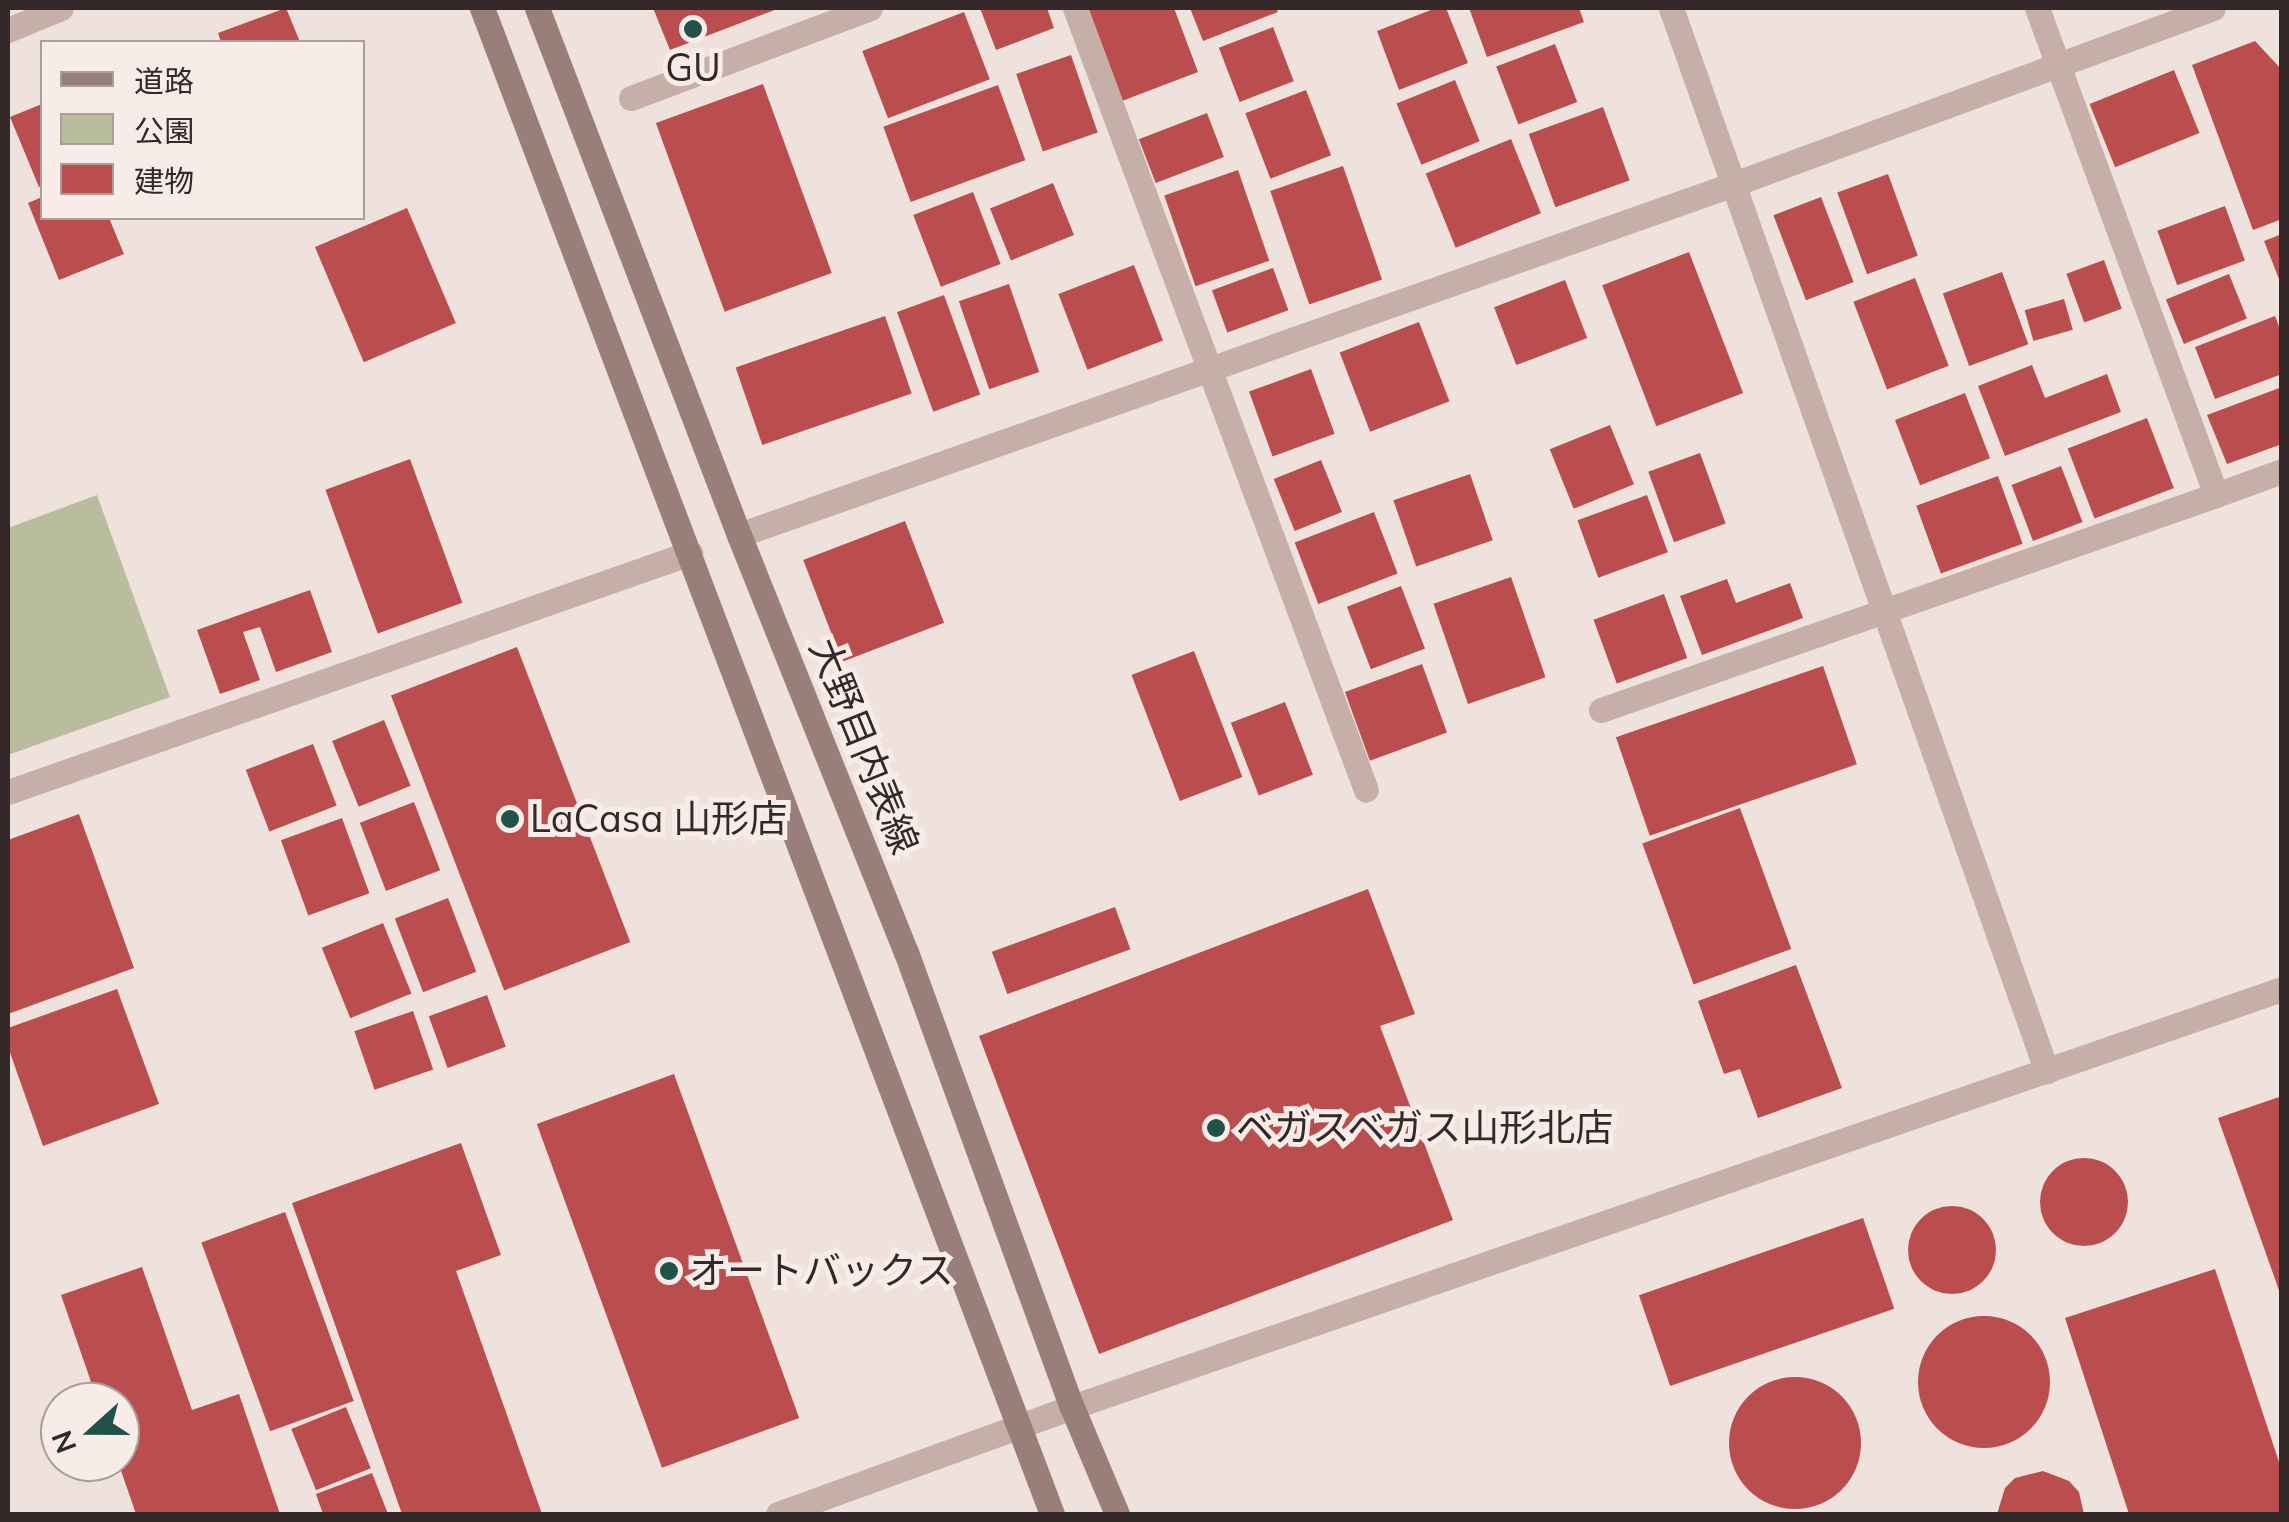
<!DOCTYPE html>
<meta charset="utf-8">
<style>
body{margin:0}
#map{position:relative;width:2289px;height:1522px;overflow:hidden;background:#efe1dc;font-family:Mulish,"Noto Sans JP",sans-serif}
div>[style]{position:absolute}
.green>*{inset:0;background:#babd9d}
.building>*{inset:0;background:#ba4e4f;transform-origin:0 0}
.round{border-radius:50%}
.pedestrian>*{height:25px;margin:-12.5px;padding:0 12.5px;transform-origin:12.5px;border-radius:12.5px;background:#c6afa9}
.minor>*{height:25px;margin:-12.5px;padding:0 12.5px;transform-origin:12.5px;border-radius:12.5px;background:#c6afa9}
.tertiary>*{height:25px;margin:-12.5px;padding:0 12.5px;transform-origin:12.5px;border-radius:12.5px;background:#c6afa9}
.secondary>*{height:25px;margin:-12.5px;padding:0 12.5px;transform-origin:12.5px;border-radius:12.5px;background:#9a7e7a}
.dots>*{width:28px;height:28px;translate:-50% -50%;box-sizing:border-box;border:5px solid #f7ece7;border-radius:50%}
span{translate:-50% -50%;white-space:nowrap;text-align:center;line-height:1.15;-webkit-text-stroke:10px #f7ece7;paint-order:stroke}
.poi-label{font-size:38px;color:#342928}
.left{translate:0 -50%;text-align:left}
.street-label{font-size:38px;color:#342928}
.frame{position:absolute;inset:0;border:10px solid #342928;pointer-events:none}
.legend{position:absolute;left:40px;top:40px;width:325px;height:180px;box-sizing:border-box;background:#f7ece7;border:2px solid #a99e9b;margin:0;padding:12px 18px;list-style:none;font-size:30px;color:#342928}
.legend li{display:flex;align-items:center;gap:20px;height:50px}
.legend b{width:50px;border:2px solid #a99e9b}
.north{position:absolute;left:40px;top:1382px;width:100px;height:100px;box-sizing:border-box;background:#f7ece7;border:2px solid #a99e9b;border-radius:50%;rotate:249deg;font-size:28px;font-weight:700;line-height:40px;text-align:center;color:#342928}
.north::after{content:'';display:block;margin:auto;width:35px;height:45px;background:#215149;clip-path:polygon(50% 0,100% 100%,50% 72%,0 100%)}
</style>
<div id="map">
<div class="green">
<i style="clip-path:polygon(97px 495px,170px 697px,8px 755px,8px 528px)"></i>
</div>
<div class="building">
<i style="clip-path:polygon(286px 8px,300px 42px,221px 42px,218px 33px)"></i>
<i style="clip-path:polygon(653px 8px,780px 8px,670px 50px)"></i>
<i style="clip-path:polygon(980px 8px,1047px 8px,1054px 28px,996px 50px)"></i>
<i style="clip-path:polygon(1086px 8px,1174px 8px,1198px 72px,1122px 101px)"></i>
<i style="clip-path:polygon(1190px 8px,1276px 8px,1278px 12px,1203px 41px)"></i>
<i style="clip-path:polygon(1436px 8px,1446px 8px,1468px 63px,1399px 90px,1377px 31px)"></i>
<i style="clip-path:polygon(1469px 8px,1579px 8px,1584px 22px,1487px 57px)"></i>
<i style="left:964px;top:12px;width:72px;height:109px;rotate:69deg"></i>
<i style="left:1273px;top:27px;width:58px;height:58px;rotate:69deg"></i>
<i style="clip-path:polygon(2255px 41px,2282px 70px,2282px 219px,2253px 230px,2192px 65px)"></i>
<i style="left:1555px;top:44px;width:62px;height:63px;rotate:69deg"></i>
<i style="left:1071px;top:55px;width:82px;height:58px;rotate:71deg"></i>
<i style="left:2174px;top:70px;width:68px;height:91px;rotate:68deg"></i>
<i style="left:1455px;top:80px;width:66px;height:63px;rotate:68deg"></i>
<i style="left:763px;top:84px;width:201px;height:114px;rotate:70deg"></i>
<i style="left:998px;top:85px;width:80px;height:122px;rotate:70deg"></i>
<i style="left:1306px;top:90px;width:70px;height:65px;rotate:69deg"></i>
<i style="clip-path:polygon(42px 104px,42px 186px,39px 187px,10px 117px)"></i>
<i style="left:1603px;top:107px;width:78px;height:79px;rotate:70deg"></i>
<i style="left:1207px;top:113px;width:47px;height:73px;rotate:69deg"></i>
<i style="left:1511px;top:139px;width:80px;height:92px;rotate:68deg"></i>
<i style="left:1343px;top:166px;width:120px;height:77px;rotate:71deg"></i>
<i style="left:1238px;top:170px;width:96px;height:78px;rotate:71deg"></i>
<i style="left:1888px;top:174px;width:87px;height:54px;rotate:70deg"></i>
<i style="left:1053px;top:183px;width:56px;height:68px;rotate:68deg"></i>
<i style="left:973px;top:192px;width:77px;height:64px;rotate:69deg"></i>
<i style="clip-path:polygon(42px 197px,42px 218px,109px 218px,124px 254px,59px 280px,28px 203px)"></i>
<i style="left:1821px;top:197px;width:91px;height:51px;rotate:69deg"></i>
<i style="left:2225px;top:206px;width:58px;height:72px;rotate:70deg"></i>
<i style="left:407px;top:208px;width:125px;height:100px;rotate:67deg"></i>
<i style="clip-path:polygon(2282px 234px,2282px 284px,2281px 284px,2264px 241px)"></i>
<i style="left:1689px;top:252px;width:151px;height:93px;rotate:69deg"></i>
<i style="left:2104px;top:260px;width:52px;height:40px;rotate:70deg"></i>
<i style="left:1134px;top:265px;width:81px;height:81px;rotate:69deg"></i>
<i style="left:1273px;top:268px;width:45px;height:65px;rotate:70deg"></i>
<i style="left:2002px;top:272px;width:77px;height:63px;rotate:70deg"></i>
<i style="left:2229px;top:274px;width:48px;height:68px;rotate:68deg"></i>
<i style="left:1915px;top:278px;width:94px;height:66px;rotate:69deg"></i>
<i style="left:1565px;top:280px;width:62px;height:76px;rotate:69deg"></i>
<i style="left:1009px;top:284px;width:93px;height:53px;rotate:71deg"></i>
<i style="left:944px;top:295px;width:106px;height:50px;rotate:70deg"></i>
<i style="left:2064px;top:299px;width:32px;height:41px;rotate:74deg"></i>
<i style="left:885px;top:316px;width:82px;height:158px;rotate:71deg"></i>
<i style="clip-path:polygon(2275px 316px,2282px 334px,2282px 374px,2215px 399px,2195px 347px)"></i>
<i style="left:1419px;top:322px;width:85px;height:85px;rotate:69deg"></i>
<i style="clip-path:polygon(2032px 365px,2045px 398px,2107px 374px,2121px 412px,2005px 456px,1978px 386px)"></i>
<i style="left:1311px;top:369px;width:69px;height:66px;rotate:70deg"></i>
<i style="clip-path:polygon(2282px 387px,2282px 444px,2227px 464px,2207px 415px)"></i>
<i style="left:1965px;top:393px;width:70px;height:75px;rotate:69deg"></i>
<i style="left:2147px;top:418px;width:75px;height:85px;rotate:69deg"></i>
<i style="left:1610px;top:425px;width:64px;height:65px;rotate:68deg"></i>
<i style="left:1700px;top:453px;width:75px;height:55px;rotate:70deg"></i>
<i style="left:410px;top:459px;width:153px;height:90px;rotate:70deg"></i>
<i style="left:1321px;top:460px;width:56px;height:51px;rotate:68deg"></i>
<i style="left:2061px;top:466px;width:60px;height:53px;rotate:69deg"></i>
<i style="left:1470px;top:474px;width:70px;height:81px;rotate:71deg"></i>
<i style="left:1998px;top:476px;width:72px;height:87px;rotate:70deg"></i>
<i style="left:1647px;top:495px;width:61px;height:74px;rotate:70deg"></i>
<i style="left:1374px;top:512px;width:66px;height:85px;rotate:69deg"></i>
<i style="left:905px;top:521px;width:109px;height:109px;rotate:69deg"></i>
<i style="left:1511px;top:577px;width:106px;height:82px;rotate:71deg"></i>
<i style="clip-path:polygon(1727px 579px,1736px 603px,1790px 583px,1803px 618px,1702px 655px,1680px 596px)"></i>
<i style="left:1401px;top:586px;width:67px;height:58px;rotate:69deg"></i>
<i style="clip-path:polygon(310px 590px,332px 652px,276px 672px,260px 627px,243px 632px,260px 680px,220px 694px,197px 630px)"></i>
<i style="left:1664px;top:594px;width:68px;height:75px;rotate:70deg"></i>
<i style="left:517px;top:647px;width:316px;height:135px;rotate:69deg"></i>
<i style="left:1194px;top:651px;width:135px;height:67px;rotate:69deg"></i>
<i style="left:1422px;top:664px;width:73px;height:82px;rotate:70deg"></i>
<i style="left:1823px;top:666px;width:104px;height:219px;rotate:71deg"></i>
<i style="left:1285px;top:702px;width:78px;height:58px;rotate:69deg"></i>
<i style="left:384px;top:720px;width:71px;height:56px;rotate:68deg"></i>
<i style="left:313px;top:744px;width:66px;height:72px;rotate:69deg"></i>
<i style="left:414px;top:802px;width:73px;height:58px;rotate:69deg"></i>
<i style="left:1740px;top:808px;width:150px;height:104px;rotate:70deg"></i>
<i style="clip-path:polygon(79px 814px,134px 968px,8px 1014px,8px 840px)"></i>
<i style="left:342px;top:818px;width:80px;height:65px;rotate:70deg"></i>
<i style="clip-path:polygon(1368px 889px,1415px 1014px,1380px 1026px,1453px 1220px,1099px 1354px,979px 1036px)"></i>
<i style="left:448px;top:898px;width:79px;height:57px;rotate:69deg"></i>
<i style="left:1115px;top:907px;width:45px;height:131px;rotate:70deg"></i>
<i style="left:383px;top:923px;width:76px;height:66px;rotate:68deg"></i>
<i style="clip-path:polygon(1796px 965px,1842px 1088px,1758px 1118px,1740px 1069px,1724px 1074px,1698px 1001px)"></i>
<i style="clip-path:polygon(117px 989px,159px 1104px,43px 1146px,8px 1047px,8px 1028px)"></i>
<i style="left:487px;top:995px;width:55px;height:62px;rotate:70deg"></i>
<i style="left:413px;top:1011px;width:62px;height:62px;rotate:71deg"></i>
<i style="left:674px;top:1074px;width:366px;height:146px;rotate:70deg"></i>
<i style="clip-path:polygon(2282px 1096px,2282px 1296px,2281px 1296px,2218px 1118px)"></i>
<i style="clip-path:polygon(461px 1143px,501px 1255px,456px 1271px,542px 1514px,402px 1514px,292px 1203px)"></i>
<i class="round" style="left:2040px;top:1158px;width:88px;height:88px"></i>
<i class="round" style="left:1908px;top:1206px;width:88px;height:88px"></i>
<i style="left:285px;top:1212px;width:201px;height:89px;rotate:70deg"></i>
<i style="left:1863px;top:1218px;width:96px;height:237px;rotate:71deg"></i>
<i style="clip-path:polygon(142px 1267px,192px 1410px,239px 1394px,280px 1514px,136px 1514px,118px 1462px,120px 1402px,98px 1402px,61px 1295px)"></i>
<i style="clip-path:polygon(2215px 1269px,2282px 1471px,2282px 1514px,2129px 1514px,2065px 1318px)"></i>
<i class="round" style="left:1918px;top:1316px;width:132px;height:132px"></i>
<i class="round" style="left:1729px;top:1377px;width:132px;height:132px"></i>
<i style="left:346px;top:1407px;width:66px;height:59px;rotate:68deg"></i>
<i style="clip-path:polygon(2043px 1471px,2069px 1481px,2079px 1492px,2084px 1514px,1997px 1514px,2005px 1488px,2015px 1478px)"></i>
<i style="clip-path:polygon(372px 1473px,388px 1514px,323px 1514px,316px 1494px)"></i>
</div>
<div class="pedestrian">
<i style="left:631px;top:98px;width:255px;rotate:-20.6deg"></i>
<i style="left:1601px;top:710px;width:651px;rotate:-19.27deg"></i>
</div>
<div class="minor">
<i style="left:1075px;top:8px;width:834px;rotate:69.59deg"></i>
<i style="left:2037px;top:8px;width:519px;rotate:69.82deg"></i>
<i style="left:2216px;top:495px;width:70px;rotate:-20deg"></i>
<i style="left:739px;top:535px;width:1055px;rotate:-19.43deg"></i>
<i style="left:1734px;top:184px;width:510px;rotate:-20.17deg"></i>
<i style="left:8px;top:792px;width:723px;rotate:-19.31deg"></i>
</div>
<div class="tertiary">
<i style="left:1671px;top:8px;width:1128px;rotate:70.54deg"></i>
<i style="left:8px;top:30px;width:57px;rotate:-22.5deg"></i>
<i style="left:778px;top:1514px;width:313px;rotate:-20deg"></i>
<i style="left:1072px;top:1407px;width:1280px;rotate:-19.06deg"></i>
</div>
<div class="secondary">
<i style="left:482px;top:8px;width:1610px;rotate:69.27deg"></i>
<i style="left:537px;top:8px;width:564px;rotate:69.03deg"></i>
<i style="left:739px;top:535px;width:449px;rotate:68.2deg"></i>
<i style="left:906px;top:952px;width:484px;rotate:70deg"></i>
<i style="left:1072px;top:1407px;width:116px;rotate:67.2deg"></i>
</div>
<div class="dots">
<i style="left:693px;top:29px;background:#215149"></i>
<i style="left:510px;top:819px;background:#215149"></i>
<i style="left:1216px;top:1128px;background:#215149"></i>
<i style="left:669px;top:1271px;background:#215149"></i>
</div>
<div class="poi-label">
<span style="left:693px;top:68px">GU</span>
<span class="left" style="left:530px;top:819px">LaCasa 山形店</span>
<span class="left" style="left:1236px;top:1128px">ベガスベガス山形北店</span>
<span class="left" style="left:689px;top:1271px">オートバックス</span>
</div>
<div class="street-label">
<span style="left:864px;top:746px;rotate:68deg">大野目内表線</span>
</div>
<div class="frame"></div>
<ul class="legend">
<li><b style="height:12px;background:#9a7e7a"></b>道路</li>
<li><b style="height:28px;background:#babd9d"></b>公園</li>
<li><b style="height:28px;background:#ba4e4f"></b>建物</li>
</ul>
<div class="north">N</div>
</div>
